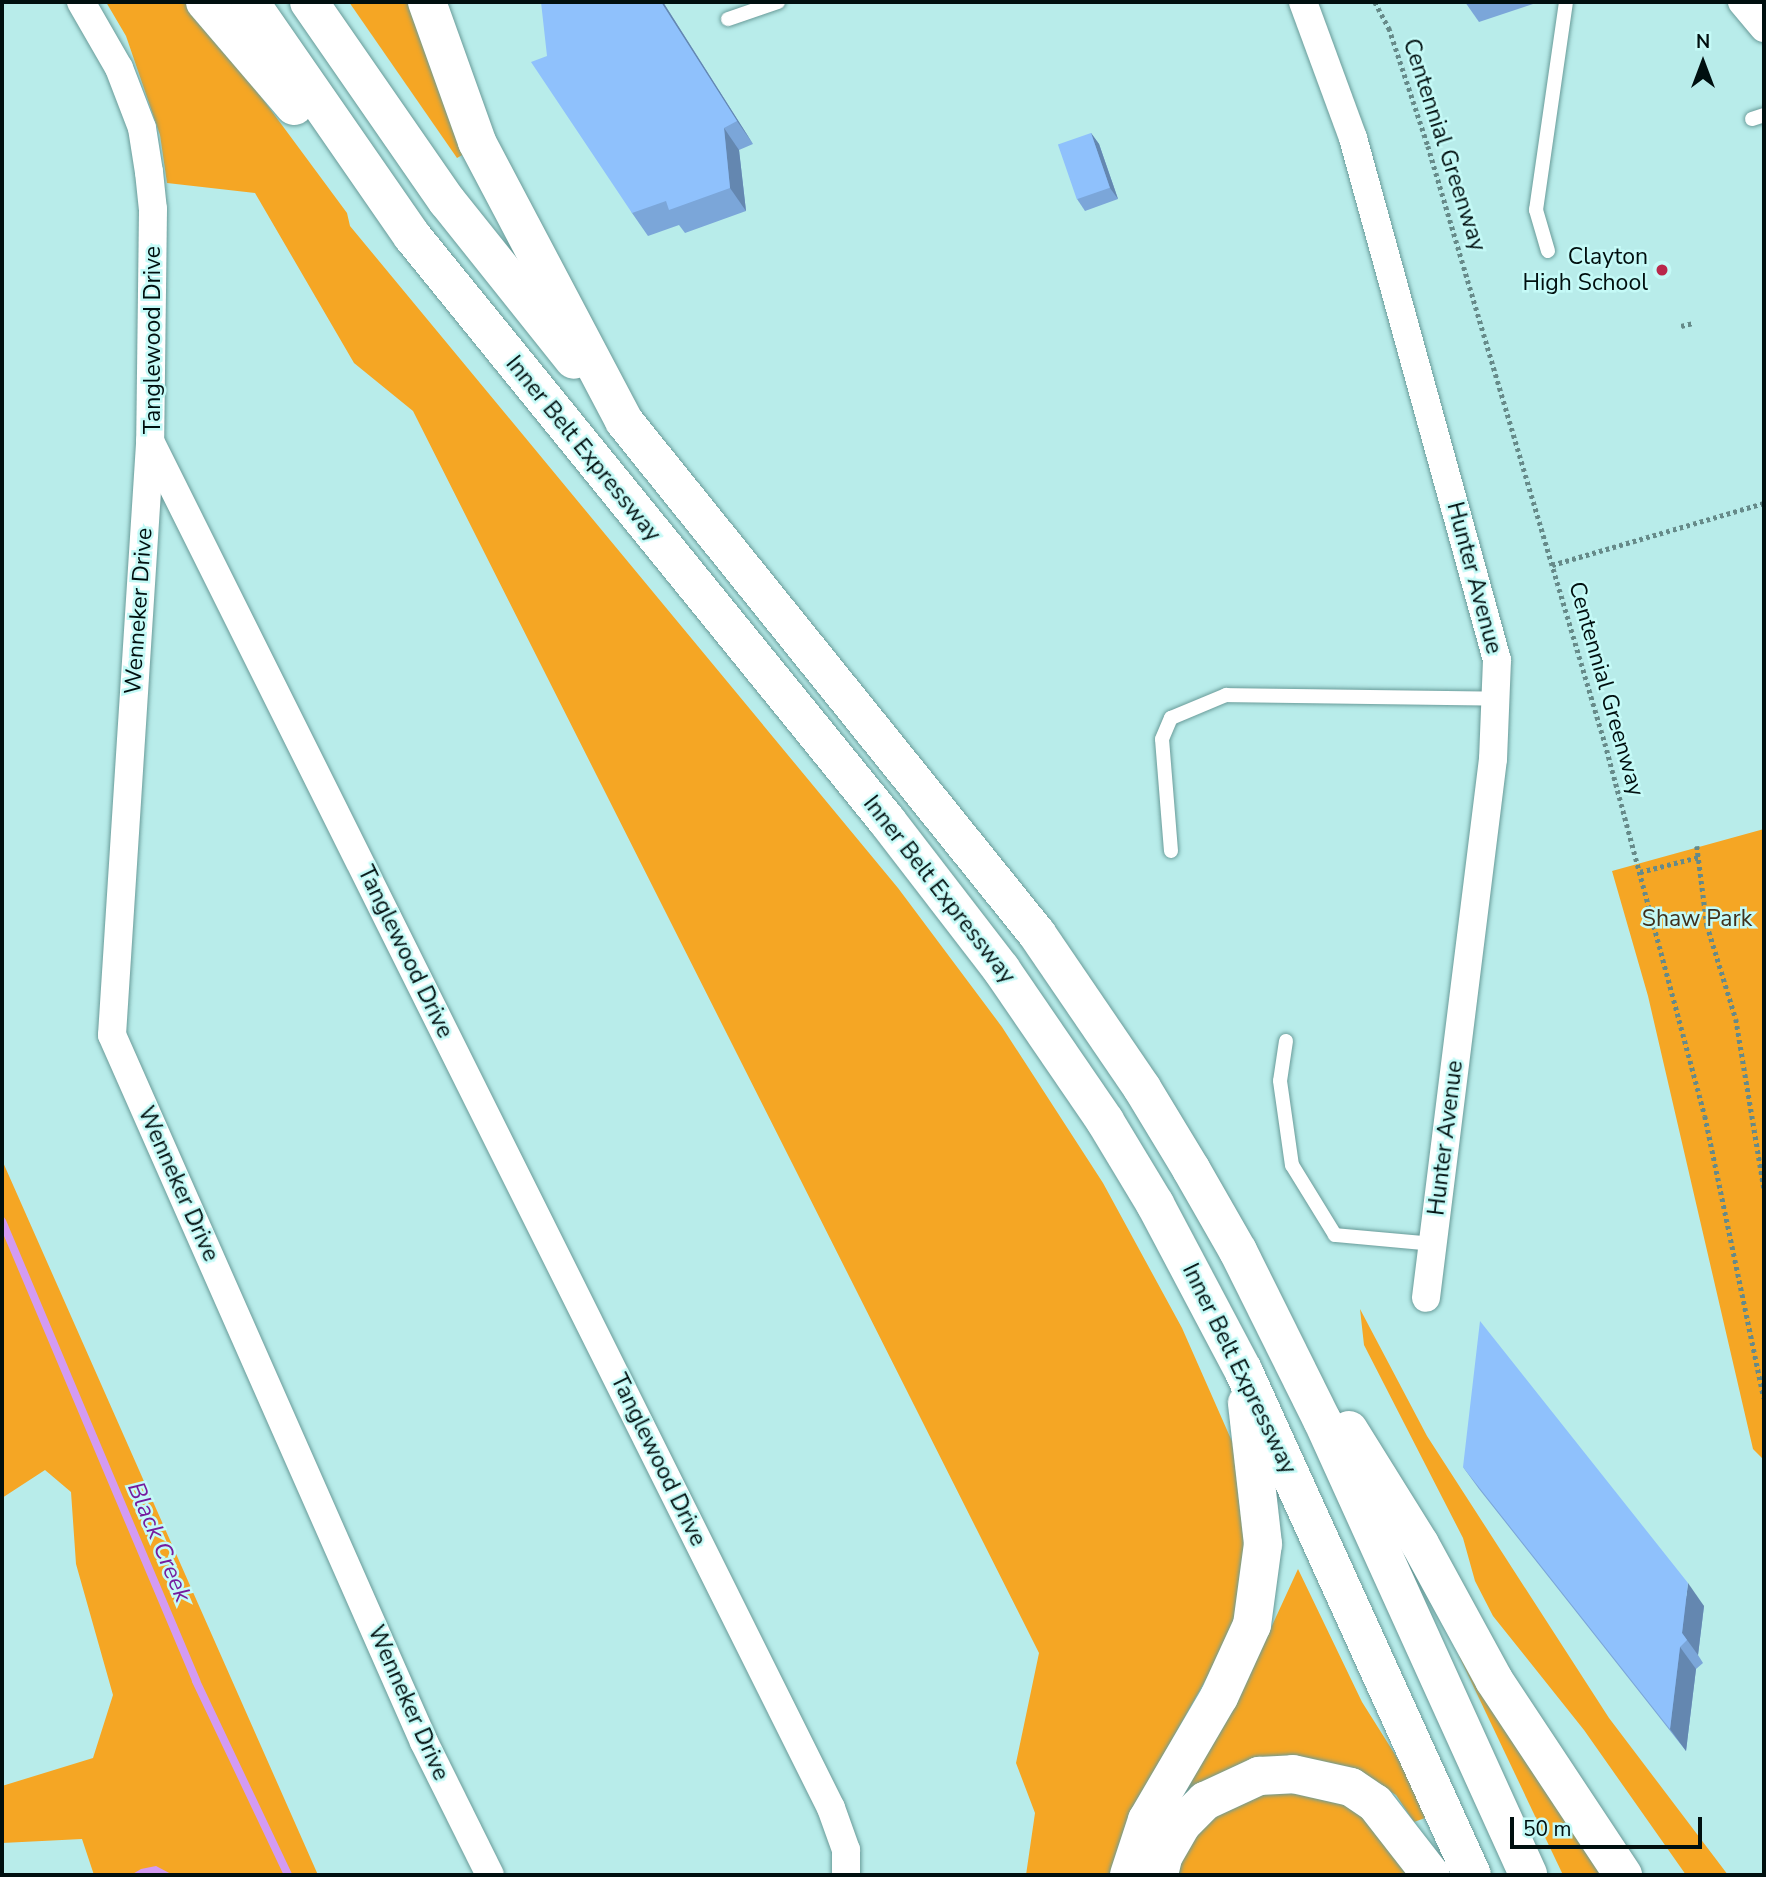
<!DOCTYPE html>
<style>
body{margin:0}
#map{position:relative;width:1766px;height:1877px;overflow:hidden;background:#b8ecea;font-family:"Nunito Sans",sans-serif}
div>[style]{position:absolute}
.green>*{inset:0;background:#f5a624}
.water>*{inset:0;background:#d39bf2}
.stream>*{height:8px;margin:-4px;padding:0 4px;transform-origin:4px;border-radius:4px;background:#d39bf2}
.path>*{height:4.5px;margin-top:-2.25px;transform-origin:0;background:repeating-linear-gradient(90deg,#668a89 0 3.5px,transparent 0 7px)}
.roads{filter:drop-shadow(0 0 2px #699b99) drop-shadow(0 0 2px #699b99)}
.lane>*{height:14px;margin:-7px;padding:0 7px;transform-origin:7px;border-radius:7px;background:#fff}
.street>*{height:28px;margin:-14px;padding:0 14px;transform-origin:14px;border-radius:14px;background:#fff}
.highway>*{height:38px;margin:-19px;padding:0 19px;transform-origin:19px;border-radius:19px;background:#fff}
.wall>*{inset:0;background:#7ba6d9}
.shaded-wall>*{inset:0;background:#6487b0}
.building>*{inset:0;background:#8fc1fc;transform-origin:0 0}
.dots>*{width:19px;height:19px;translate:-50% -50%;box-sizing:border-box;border:4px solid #c5faf7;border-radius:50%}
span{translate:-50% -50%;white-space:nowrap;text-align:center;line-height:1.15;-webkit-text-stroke:5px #c5faf7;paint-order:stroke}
.street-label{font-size:23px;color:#000f0f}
.poi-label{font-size:23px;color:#000f0f}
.right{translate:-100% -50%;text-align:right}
.park-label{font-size:23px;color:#3f301c}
.water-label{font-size:24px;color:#771c9e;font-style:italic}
.frame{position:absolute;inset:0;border:4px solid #000f0f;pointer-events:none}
.north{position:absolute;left:1668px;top:28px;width:70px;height:70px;-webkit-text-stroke:5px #c5faf7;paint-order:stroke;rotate:0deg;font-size:19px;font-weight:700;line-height:28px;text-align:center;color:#000f0f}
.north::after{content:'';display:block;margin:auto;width:24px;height:32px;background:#000f0f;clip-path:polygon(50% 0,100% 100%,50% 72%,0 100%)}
.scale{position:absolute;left:1510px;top:1817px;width:192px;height:32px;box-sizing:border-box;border:4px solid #000f0f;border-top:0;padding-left:9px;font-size:21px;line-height:24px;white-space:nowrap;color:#000f0f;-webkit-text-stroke:5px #c5faf7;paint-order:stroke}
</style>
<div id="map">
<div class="green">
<i style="clip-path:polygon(106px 2px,191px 2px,347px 213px,350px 226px,898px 888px,1002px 1027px,1103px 1183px,1182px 1328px,1238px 1455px,1251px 1507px,1240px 1606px,1214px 1665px,1142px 1793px,1112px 1875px,1026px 1875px,1035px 1813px,1016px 1763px,1039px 1653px,413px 411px,354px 363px,255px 193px,167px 183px,160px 135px,126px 36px)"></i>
<i style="clip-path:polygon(349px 2px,417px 2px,471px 150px,457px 158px)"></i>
<i style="clip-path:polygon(1764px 829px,1764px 1460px,1753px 1449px,1648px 996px,1612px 871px)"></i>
<i style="clip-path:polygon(2px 1160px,318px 1875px,94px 1875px,82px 1839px,2px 1843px,2px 1786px,93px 1758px,113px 1695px,76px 1564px,71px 1492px,45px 1470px,2px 1498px)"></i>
<i style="clip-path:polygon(1360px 1309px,1427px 1436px,1609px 1718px,1728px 1875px,1686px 1875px,1584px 1730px,1493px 1616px,1475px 1581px,1463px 1538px,1364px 1345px)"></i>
<i style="clip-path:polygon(1298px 1569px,1362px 1702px,1408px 1775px,1425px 1818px,1414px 1822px,1396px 1795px,1362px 1773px,1173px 1808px,1237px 1702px)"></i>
<i style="clip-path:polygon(1467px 1653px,1610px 1875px,1563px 1875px,1459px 1656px)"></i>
<i style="clip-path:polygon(1292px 1787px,1357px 1806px,1421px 1875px,1177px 1875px,1189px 1841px,1209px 1818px,1262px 1792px)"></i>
</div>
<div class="water">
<i style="clip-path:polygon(156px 1866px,173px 1875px,131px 1875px,141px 1869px)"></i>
</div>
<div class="stream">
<i style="left:2px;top:1221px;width:499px;rotate:67.1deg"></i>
<i style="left:196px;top:1681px;width:215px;rotate:64.6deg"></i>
</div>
<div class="path">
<i style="left:1375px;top:2px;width:30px;rotate:62deg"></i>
<i style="left:1389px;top:28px;width:124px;rotate:71.7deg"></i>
<i style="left:1428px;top:146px;width:623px;rotate:73.49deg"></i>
<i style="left:1605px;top:743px;width:386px;rotate:75deg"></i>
<i style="left:1705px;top:1116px;width:288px;rotate:78.2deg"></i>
<i style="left:1681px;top:326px;width:12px;rotate:-14deg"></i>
<i style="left:1552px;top:565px;width:221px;rotate:-16.3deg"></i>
<i style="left:1697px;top:846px;width:80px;rotate:82.8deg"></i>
<i style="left:1707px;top:925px;width:98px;rotate:72.9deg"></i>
<i style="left:1736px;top:1019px;width:171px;rotate:80.6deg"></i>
<i style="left:1640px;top:872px;width:61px;rotate:-14.3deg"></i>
</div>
<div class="roads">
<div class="lane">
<i style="left:728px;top:19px;width:53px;rotate:-18.8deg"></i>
<i style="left:1752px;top:119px;width:13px;rotate:-18deg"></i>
<i style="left:1548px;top:251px;width:43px;rotate:-106.3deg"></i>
<i style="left:1536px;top:210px;width:210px;rotate:-81.8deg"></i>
<i style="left:1171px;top:851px;width:112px;rotate:-94.6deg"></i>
<i style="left:1162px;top:739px;width:23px;rotate:-67deg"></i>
<i style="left:1171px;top:718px;width:60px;rotate:-22.7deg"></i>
<i style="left:1226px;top:695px;width:270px;rotate:0.8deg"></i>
<i style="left:1286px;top:1041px;width:40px;rotate:98.5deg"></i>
<i style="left:1280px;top:1081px;width:85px;rotate:81.9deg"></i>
<i style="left:1292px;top:1165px;width:82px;rotate:58.4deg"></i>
<i style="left:1335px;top:1235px;width:98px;rotate:5.2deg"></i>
</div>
<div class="street">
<i style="left:81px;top:2px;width:76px;rotate:60.1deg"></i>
<i style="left:119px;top:68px;width:64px;rotate:69deg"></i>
<i style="left:142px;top:128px;width:45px;rotate:81deg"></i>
<i style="left:149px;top:172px;width:37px;rotate:84deg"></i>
<i style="left:153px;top:209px;width:232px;rotate:90.7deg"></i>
<i style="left:150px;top:441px;width:1527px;rotate:63.52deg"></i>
<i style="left:831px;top:1808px;width:45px;rotate:70.3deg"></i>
<i style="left:846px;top:1850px;width:25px;rotate:90deg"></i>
<i style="left:1303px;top:2px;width:145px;rotate:69.8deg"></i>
<i style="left:1353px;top:138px;width:541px;rotate:74.58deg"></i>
<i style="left:1497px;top:660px;width:99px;rotate:92.3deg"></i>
<i style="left:1493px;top:759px;width:543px;rotate:97.09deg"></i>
<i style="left:1742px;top:2px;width:34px;rotate:50deg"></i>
<i style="left:150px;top:444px;width:592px;rotate:93.68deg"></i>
<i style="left:112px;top:1035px;width:773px;rotate:66.19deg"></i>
<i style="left:424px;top:1742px;width:148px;rotate:63.6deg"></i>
</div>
<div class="highway">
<i style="left:205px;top:2px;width:137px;rotate:49.4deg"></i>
<i style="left:250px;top:2px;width:285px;rotate:55.3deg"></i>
<i style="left:412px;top:236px;width:754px;rotate:50.92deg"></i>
<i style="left:887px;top:821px;width:187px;rotate:52.4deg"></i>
<i style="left:1001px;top:969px;width:184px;rotate:55.6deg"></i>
<i style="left:1105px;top:1121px;width:97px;rotate:58.9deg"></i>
<i style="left:1155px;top:1204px;width:188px;rotate:62.1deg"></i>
<i style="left:1243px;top:1370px;width:554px;rotate:65.61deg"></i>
<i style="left:309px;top:2px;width:242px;rotate:55.3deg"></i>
<i style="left:447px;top:201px;width:203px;rotate:51.4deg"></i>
<i style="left:427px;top:2px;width:149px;rotate:70.3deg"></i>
<i style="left:477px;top:142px;width:315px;rotate:62.2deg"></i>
<i style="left:624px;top:421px;width:659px;rotate:51.16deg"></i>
<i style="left:1037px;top:934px;width:186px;rotate:55.7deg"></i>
<i style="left:1142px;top:1088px;width:95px;rotate:58.8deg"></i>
<i style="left:1191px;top:1169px;width:95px;rotate:60.2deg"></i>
<i style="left:1238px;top:1251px;width:189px;rotate:63.6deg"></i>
<i style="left:1322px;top:1420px;width:499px;rotate:65.6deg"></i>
<i style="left:1349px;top:1430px;width:134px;rotate:58.1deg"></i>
<i style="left:1420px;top:1544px;width:155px;rotate:61.4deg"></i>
<i style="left:1494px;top:1680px;width:234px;rotate:56.5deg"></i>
<i style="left:1129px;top:1875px;width:58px;rotate:-71.9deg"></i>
<i style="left:1147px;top:1820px;width:143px;rotate:-59.7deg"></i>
<i style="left:1219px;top:1697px;width:79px;rotate:-65.4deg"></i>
<i style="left:1252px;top:1625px;width:82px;rotate:-82.3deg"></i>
<i style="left:1263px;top:1544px;width:142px;rotate:-96.5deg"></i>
<i style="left:1159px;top:1875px;width:18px;rotate:-77deg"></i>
<i style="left:1163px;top:1857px;width:38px;rotate:-60deg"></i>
<i style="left:1182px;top:1824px;width:33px;rotate:-45deg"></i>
<i style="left:1205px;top:1801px;width:60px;rotate:-24.8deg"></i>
<i style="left:1259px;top:1776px;width:34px;rotate:-3deg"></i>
<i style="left:1293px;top:1774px;width:59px;rotate:12.6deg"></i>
<i style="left:1351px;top:1787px;width:29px;rotate:34deg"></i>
<i style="left:1375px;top:1803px;width:91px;rotate:52.1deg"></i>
</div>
</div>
<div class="wall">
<i style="clip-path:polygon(541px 2px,663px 2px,753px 144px,739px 150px,746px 211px,685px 233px,679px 225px,648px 236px,632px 213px)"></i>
<i style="clip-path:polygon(1465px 2px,1539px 2px,1479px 22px)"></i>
<i style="clip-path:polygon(1091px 133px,1099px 144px,1118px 199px,1085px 211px,1077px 199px)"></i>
<i style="clip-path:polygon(1463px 1467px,1704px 1606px,1698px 1655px,1703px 1663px,1696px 1669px,1686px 1751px,1479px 1489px)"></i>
</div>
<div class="shaded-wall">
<i style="clip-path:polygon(661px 2px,663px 2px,753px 144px,737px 121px)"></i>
<i style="clip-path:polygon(724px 128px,739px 150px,746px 211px,730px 188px)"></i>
<i style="clip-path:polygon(1091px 133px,1099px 144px,1118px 199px,1110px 188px)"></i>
<i style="clip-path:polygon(1688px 1583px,1704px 1606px,1698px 1655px,1682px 1633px)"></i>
<i style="clip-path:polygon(1680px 1647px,1696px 1669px,1686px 1751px,1670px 1729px)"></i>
</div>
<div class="building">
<i style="clip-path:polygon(541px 2px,661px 2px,737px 121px,724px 128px,730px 188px,669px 210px,666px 201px,632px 213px,531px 62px,547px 56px)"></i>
<i style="left:1091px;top:133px;width:58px;height:35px;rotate:71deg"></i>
<i style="clip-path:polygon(1480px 1321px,1688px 1583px,1682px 1633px,1687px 1640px,1680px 1647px,1670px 1729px,1463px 1467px)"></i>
</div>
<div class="dots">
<i style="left:1662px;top:270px;background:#b9284b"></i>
</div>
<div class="street-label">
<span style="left:1444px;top:145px;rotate:72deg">Centennial Greenway</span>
<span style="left:153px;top:340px;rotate:-90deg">Tanglewood Drive</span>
<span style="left:583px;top:449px;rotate:51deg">Inner Belt Expressway</span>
<span style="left:1474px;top:578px;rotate:75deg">Hunter Avenue</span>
<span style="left:139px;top:611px;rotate:-86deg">Wenneker Drive</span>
<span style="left:1606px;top:689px;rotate:74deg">Centennial Greenway</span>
<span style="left:939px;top:890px;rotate:52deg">Inner Belt Expressway</span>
<span style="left:405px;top:952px;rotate:64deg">Tanglewood Drive</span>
<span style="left:1446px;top:1138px;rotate:-83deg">Hunter Avenue</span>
<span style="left:178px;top:1184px;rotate:66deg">Wenneker Drive</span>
<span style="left:1239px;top:1369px;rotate:64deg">Inner Belt Expressway</span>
<span style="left:658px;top:1460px;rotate:64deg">Tanglewood Drive</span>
<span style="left:408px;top:1703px;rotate:66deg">Wenneker Drive</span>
</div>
<div class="poi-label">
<span class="right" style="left:1648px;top:270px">Clayton<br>High School</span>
</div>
<div class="park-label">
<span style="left:1697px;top:919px">Shaw Park</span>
</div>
<div class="water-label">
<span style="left:159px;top:1542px;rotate:67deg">Black Creek</span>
</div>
<div class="frame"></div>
<div class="north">N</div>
<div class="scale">50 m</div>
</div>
